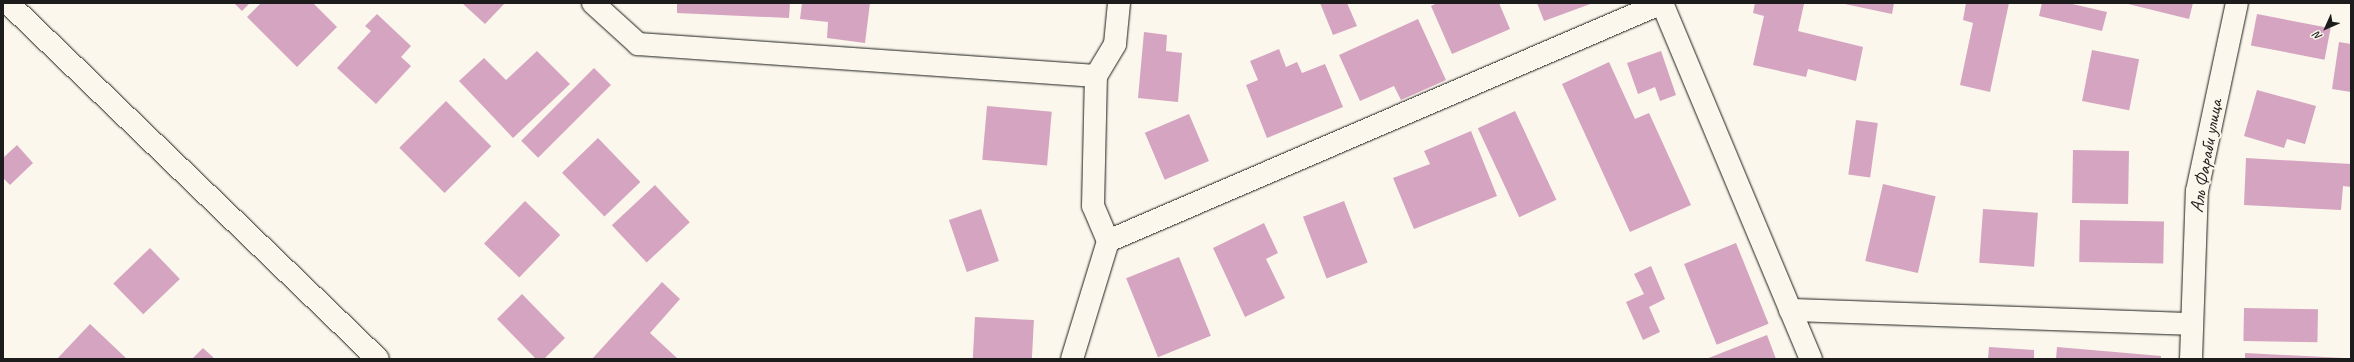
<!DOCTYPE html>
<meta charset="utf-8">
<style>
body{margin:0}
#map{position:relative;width:2354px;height:362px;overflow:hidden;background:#fbf7ec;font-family:Caveat,sans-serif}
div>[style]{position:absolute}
.building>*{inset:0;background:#d5a4c1;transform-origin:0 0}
.roads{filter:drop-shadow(0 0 1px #1c1c1c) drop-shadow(0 0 1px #1c1c1c)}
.street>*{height:22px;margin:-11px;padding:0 11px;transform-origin:11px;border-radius:11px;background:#fbf7ec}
span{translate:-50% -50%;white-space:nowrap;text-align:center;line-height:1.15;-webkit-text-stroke:4px #fbf7ec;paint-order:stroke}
.street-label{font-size:19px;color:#1c1c1c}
.frame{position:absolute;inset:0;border:4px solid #1c1c1c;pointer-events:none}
.north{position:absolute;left:2306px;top:8px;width:40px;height:40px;-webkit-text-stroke:3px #fbf7ec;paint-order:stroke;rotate:225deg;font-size:11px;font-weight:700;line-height:16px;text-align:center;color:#1c1c1c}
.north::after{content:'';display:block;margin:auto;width:14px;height:18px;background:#1c1c1c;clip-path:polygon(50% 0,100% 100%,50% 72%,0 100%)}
</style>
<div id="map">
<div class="building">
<i style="clip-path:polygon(234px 3px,250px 3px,242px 11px)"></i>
<i style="clip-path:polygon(261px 3px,313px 3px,337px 27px,297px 67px,247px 17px)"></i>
<i style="clip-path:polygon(462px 3px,505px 3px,485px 24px)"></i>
<i style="clip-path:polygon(677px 3px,790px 3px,789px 18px,677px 13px)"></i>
<i style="clip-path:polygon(802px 3px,870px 3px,865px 43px,827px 38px,828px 22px,800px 19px)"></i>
<i style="clip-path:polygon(1320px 3px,1347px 3px,1357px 26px,1333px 35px)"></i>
<i style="clip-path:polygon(1437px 3px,1499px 3px,1510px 29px,1452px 54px,1431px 6px)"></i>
<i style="clip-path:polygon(1537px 3px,1593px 3px,1544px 21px)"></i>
<i style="clip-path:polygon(1755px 3px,1804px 4px,1798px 31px,1863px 47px,1856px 81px,1808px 69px,1806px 77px,1753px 65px,1764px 16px,1753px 13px)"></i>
<i style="clip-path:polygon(1840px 3px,1894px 3px,1892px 14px)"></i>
<i style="clip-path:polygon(1966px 3px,2009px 3px,1990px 92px,1960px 85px,1973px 23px,1963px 20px)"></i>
<i style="clip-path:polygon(2042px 3px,2068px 3px,2107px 12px,2102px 31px,2039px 16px)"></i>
<i style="clip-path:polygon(2124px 3px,2193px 3px,2189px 19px)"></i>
<i style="clip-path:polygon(377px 14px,411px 46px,401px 57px,411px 66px,376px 104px,337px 68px,371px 31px,365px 26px)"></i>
<i style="left:2257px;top:14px;width:75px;height:32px;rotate:11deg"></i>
<i style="clip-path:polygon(1418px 19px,1446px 80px,1401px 100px,1394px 86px,1360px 101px,1339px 55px)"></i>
<i style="clip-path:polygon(1144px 32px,1167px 35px,1166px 51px,1182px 53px,1178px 102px,1138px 98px)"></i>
<i style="clip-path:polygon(2339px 42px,2351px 44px,2351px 92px,2332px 89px)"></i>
<i style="clip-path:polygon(1279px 49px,1286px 67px,1297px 62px,1302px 73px,1325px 64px,1343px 107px,1267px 138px,1246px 85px,1258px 80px,1250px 61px)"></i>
<i style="left:2092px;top:50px;width:48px;height:52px;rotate:11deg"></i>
<i style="clip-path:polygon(537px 51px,570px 84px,513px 138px,459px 81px,484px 58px,506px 80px)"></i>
<i style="clip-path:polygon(1661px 51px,1676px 95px,1660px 101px,1655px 87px,1638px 94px,1627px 63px)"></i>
<i style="clip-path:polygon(1609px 62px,1635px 119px,1649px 113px,1691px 205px,1630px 232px,1562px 84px)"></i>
<i style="left:594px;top:68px;width:24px;height:103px;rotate:45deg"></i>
<i style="clip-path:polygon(2257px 90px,2316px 106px,2305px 144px,2287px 139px,2284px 148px,2244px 136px)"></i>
<i style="left:446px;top:101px;width:64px;height:66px;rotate:45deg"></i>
<i style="left:987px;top:106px;width:65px;height:54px;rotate:5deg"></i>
<i style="left:1515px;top:111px;width:98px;height:41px;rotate:65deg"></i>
<i style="left:1189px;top:114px;width:51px;height:48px;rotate:67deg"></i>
<i style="left:1856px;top:120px;width:22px;height:55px;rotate:8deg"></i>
<i style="clip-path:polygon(1471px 131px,1497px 196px,1414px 229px,1393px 178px,1430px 164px,1424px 151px)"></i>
<i style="left:598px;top:138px;width:61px;height:50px;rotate:46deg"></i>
<i style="clip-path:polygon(17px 145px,33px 163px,10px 185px,3px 178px,3px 158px)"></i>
<i style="left:2073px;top:150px;width:56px;height:53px;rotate:1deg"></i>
<i style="clip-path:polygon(2246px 158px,2351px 164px,2351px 187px,2343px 186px,2341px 210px,2244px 205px)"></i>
<i style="left:1883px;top:184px;width:54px;height:79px;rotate:13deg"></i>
<i style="left:655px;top:185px;width:51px;height:59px;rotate:47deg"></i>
<i style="left:525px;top:201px;width:49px;height:59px;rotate:44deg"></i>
<i style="left:1344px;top:201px;width:66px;height:44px;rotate:69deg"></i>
<i style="left:981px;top:209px;width:55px;height:34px;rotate:71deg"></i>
<i style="left:1983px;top:209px;width:55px;height:54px;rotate:4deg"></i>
<i style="left:2080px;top:220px;width:84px;height:42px;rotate:1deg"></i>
<i style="clip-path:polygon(1264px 223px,1278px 253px,1266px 259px,1285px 298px,1245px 317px,1213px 248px)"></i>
<i style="left:1736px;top:243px;width:87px;height:56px;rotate:68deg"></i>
<i style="left:150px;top:248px;width:43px;height:51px;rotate:46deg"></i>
<i style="left:1179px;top:257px;width:85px;height:57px;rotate:68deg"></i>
<i style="clip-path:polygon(1651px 266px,1665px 299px,1649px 307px,1660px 332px,1643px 340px,1626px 302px,1644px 294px,1634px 274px)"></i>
<i style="clip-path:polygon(662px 282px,680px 299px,650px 333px,678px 359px,592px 359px)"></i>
<i style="clip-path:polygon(522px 294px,565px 338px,544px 359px,536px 359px,497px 319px)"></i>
<i style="left:2244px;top:308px;width:74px;height:33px;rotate:1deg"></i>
<i style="left:975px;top:317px;width:59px;height:42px;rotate:3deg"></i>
<i style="clip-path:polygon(90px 324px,127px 359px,57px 359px)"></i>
<i style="clip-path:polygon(1767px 335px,1776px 359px,1706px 359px)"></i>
<i style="clip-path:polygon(1989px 347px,2034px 350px,2034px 359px,1988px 359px)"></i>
<i style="clip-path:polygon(2057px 347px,2161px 356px,2161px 359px,2056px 359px)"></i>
<i style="clip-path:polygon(203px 348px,215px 359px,192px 359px)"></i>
<i style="clip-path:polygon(2245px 353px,2344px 358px,2344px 359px,2245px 359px)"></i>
</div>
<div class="roads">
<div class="street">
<i style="left:8px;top:3px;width:513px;rotate:43.9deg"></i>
<i style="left:593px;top:3px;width:61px;rotate:42.3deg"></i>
<i style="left:638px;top:44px;width:459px;rotate:4deg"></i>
<i style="left:1662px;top:3px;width:386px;rotate:67.3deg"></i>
<i style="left:1108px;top:241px;width:603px;rotate:-23.25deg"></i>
<i style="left:1790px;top:310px;width:401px;rotate:2deg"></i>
<i style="left:1072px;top:359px;width:123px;rotate:-73deg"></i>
<i style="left:1108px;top:241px;width:38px;rotate:-113deg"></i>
<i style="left:1093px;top:206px;width:130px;rotate:-88.7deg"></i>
<i style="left:1096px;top:76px;width:37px;rotate:-59deg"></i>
<i style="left:1115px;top:44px;width:41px;rotate:-84.4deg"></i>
<i style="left:2191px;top:359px;width:168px;rotate:-88deg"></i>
<i style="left:2197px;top:191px;width:192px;rotate:-78deg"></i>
</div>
</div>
<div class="street-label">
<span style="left:2207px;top:156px;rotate:-80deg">Аль Фараби улица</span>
</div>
<div class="frame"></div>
<div class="north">N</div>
</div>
